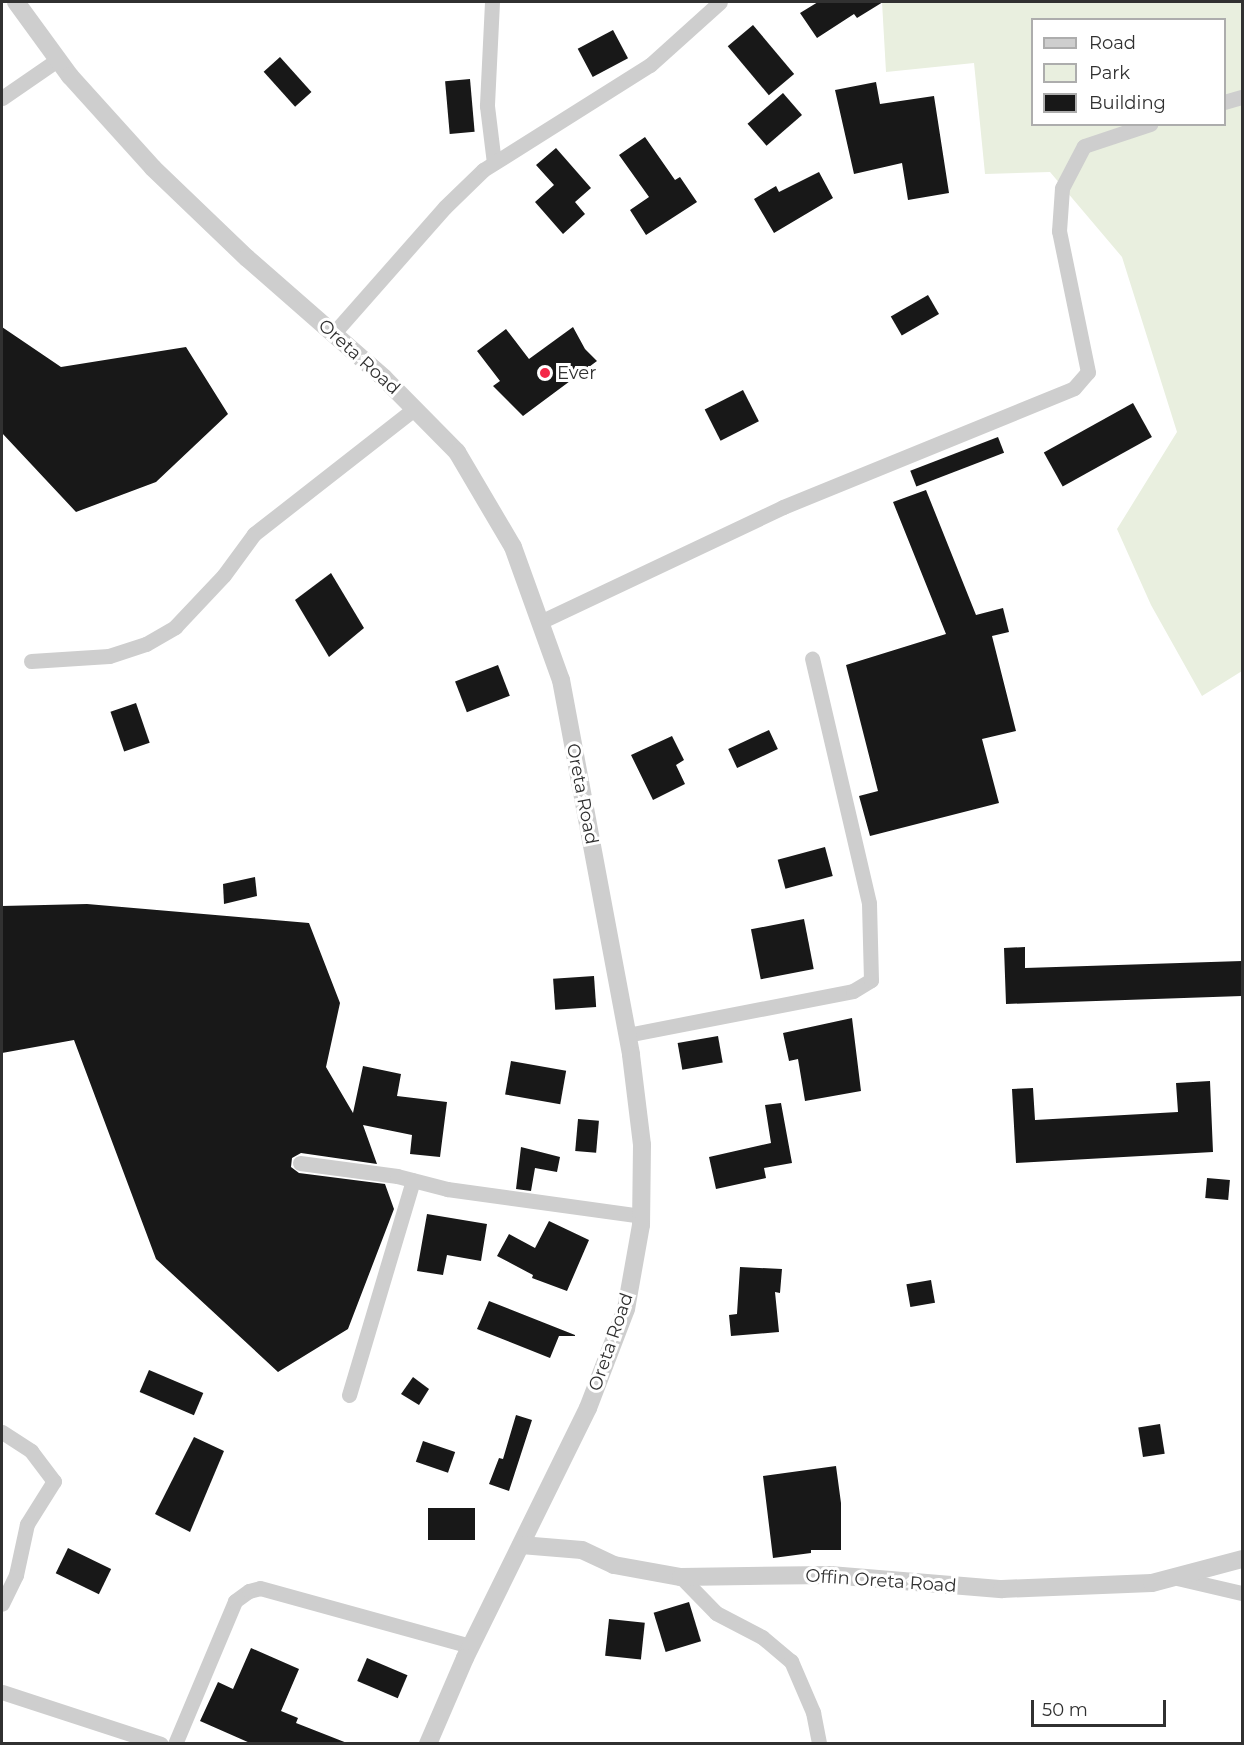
<!DOCTYPE html>
<style>
body{margin:0}
#map{position:relative;width:1244px;height:1745px;overflow:hidden;background:#fff;font-family:Montserrat,sans-serif}
div>[style]{position:absolute}
.green>*{inset:0;background:#e9efdf}
.building>*{inset:0;background:#181818;transform-origin:0 0}
.minor>*{height:15px;margin:-7.5px;padding:0 7.5px;transform-origin:7.5px;border-radius:7.5px;background:#cecece}
.tertiary>*{height:18px;margin:-9px;padding:0 9px;transform-origin:9px;border-radius:9px;background:#cecece}
.dots>*{width:16px;height:16px;translate:-50% -50%;box-sizing:border-box;border:3px solid #fff;border-radius:50%}
span{translate:-50% -50%;white-space:nowrap;text-align:center;line-height:1.15;-webkit-text-stroke:6px #fff;paint-order:stroke}
.street-label{font-size:18px;color:#313131}
.poi-label{font-size:18px;color:#313131}
.left{translate:0 -50%;text-align:left}
.frame{position:absolute;inset:0;border:3px solid #313131;pointer-events:none}
.legend{position:absolute;left:1031px;top:18px;width:195px;height:108px;box-sizing:border-box;background:#fff;border:2px solid #adadad;margin:0;padding:8px 10px;list-style:none;font-size:18px;color:#313131}
.legend li{display:flex;align-items:center;gap:12px;height:30px}
.legend b{width:30px;border:2px solid #adadad}
.scale{position:absolute;left:1031px;top:1700px;width:135px;height:27px;box-sizing:border-box;border:3px solid #313131;border-top:0;padding-left:8px;font-size:18px;line-height:21px;white-space:nowrap;color:#313131;-webkit-text-stroke:4px #fff;paint-order:stroke}
</style>
<div id="map">
<div class="green">
<i style="clip-path:polygon(evenodd,882px 2px,1242px 2px,1242px 671px,1202px 696px,1151px 605px,1117px 529px,1177px 432px,1122px 257px,1050px 172px,985px 174px,974px 63px,886px 72px,882px 2px,1032px 20px,1224px 20px,1224px 124px,1032px 124px,1032px 20px)"></i>
</div>
<div class="building">
<i style="clip-path:polygon(818px 2px,883px 2px,857px 18px,854px 14px,817px 38px,800px 13px)"></i>
<i style="left:753px;top:25px;width:64px;height:33px;rotate:50deg"></i>
<i style="left:613px;top:30px;width:32px;height:40px;rotate:62deg"></i>
<i style="left:280px;top:57px;width:47px;height:22px;rotate:48deg"></i>
<i style="left:470px;top:79px;width:53px;height:25px;rotate:85deg"></i>
<i style="clip-path:polygon(876px 82px,880px 104px,934px 96px,949px 193px,908px 200px,902px 163px,854px 174px,835px 90px)"></i>
<i style="left:783px;top:93px;width:29px;height:47px;rotate:49deg"></i>
<i style="clip-path:polygon(645px 137px,675px 180px,680px 177px,697px 202px,646px 235px,630px 210px,649px 197px,619px 155px)"></i>
<i style="clip-path:polygon(556px 148px,591px 188px,575px 202px,585px 214px,563px 234px,535px 202px,554px 185px,536px 165px)"></i>
<i style="clip-path:polygon(819px 172px,833px 198px,774px 233px,754px 199px,776px 186px,779px 192px)"></i>
<i style="left:928px;top:295px;width:22px;height:43px;rotate:60deg"></i>
<i style="clip-path:polygon(2px 327px,61px 367px,186px 347px,228px 414px,156px 482px,76px 512px,2px 433px)"></i>
<i style="clip-path:polygon(573px 327px,585px 349px,597px 361px,523px 416px,493px 386px,500px 381px,477px 351px,506px 329px,529px 359px)"></i>
<i style="left:743px;top:390px;width:35px;height:43px;rotate:63deg"></i>
<i style="left:1133px;top:403px;width:39px;height:102px;rotate:61deg"></i>
<i style="left:998px;top:437px;width:17px;height:94px;rotate:69deg"></i>
<i style="clip-path:polygon(926px 490px,976px 615px,1003px 608px,1009px 632px,992px 636px,1016px 731px,982px 739px,999px 803px,870px 836px,859px 796px,878px 791px,846px 665px,946px 634px,893px 502px)"></i>
<i style="clip-path:polygon(331px 573px,364px 628px,329px 657px,295px 600px)"></i>
<i style="left:498px;top:665px;width:33px;height:46px;rotate:69deg"></i>
<i style="left:136px;top:703px;width:42px;height:27px;rotate:71deg"></i>
<i style="left:769px;top:730px;width:21px;height:45px;rotate:65deg"></i>
<i style="clip-path:polygon(672px 736px,684px 760px,676px 765px,685px 784px,653px 800px,631px 755px)"></i>
<i style="left:825px;top:847px;width:30px;height:49px;rotate:75deg"></i>
<i style="clip-path:polygon(255px 877px,257px 896px,224px 904px,223px 884px)"></i>
<i style="clip-path:polygon(87px 904px,309px 923px,340px 1003px,326px 1067px,353px 1113px,363px 1066px,401px 1074px,397px 1096px,447px 1102px,440px 1157px,410px 1154px,412px 1135px,363px 1125px,377px 1164px,301px 1153px,292px 1158px,291px 1167px,299px 1173px,385px 1184px,394px 1209px,348px 1329px,278px 1372px,156px 1259px,74px 1040px,2px 1053px,2px 906px)"></i>
<i style="left:804px;top:919px;width:51px;height:54px;rotate:79deg"></i>
<i style="clip-path:polygon(1025px 947px,1025px 968px,1242px 961px,1242px 996px,1006px 1004px,1004px 948px)"></i>
<i style="left:594px;top:976px;width:31px;height:41px;rotate:86deg"></i>
<i style="clip-path:polygon(852px 1018px,861px 1091px,805px 1101px,798px 1059px,789px 1061px,783px 1033px)"></i>
<i style="left:718px;top:1036px;width:27px;height:41px;rotate:80deg"></i>
<i style="left:511px;top:1061px;width:56px;height:34px;rotate:10deg"></i>
<i style="clip-path:polygon(1210px 1081px,1213px 1152px,1016px 1163px,1012px 1089px,1033px 1088px,1035px 1120px,1178px 1112px,1176px 1083px)"></i>
<i style="clip-path:polygon(781px 1103px,792px 1163px,764px 1168px,766px 1178px,716px 1189px,709px 1157px,771px 1143px,765px 1105px)"></i>
<i style="left:578px;top:1119px;width:21px;height:32px;rotate:5deg"></i>
<i style="clip-path:polygon(521px 1147px,560px 1157px,557px 1172px,535px 1168px,531px 1191px,516px 1189px)"></i>
<i style="left:1207px;top:1178px;width:23px;height:20px;rotate:5deg"></i>
<i style="clip-path:polygon(427px 1214px,487px 1224px,481px 1261px,447px 1255px,443px 1275px,417px 1271px)"></i>
<i style="clip-path:polygon(549px 1221px,589px 1240px,567px 1291px,532px 1278px,533px 1275px,497px 1256px,509px 1234px,535px 1248px)"></i>
<i style="clip-path:polygon(740px 1267px,782px 1269px,780px 1293px,775px 1292px,779px 1332px,731px 1336px,729px 1315px,737px 1314px)"></i>
<i style="left:931px;top:1280px;width:23px;height:25px;rotate:80deg"></i>
<i style="clip-path:polygon(489px 1301px,575px 1335px,575px 1336px,559px 1336px,550px 1358px,477px 1329px)"></i>
<i style="left:149px;top:1370px;width:59px;height:24px;rotate:23deg"></i>
<i style="clip-path:polygon(413px 1377px,429px 1389px,419px 1405px,401px 1394px)"></i>
<i style="clip-path:polygon(516px 1415px,532px 1420px,509px 1491px,489px 1484px,499px 1458px,503px 1459px)"></i>
<i style="left:1160px;top:1424px;width:30px;height:22px;rotate:81deg"></i>
<i style="clip-path:polygon(194px 1437px,224px 1451px,190px 1532px,155px 1514px)"></i>
<i style="left:423px;top:1441px;width:34px;height:22px;rotate:19deg"></i>
<i style="clip-path:polygon(836px 1466px,841px 1503px,841px 1550px,811px 1550px,811px 1553px,773px 1558px,763px 1476px)"></i>
<i style="left:428px;top:1508px;width:47px;height:32px"></i>
<i style="left:68px;top:1548px;width:48px;height:28px;rotate:26deg"></i>
<i style="left:689px;top:1602px;width:41px;height:37px;rotate:73deg"></i>
<i style="left:609px;top:1619px;width:36px;height:37px;rotate:6deg"></i>
<i style="clip-path:polygon(251px 1648px,299px 1669px,281px 1711px,298px 1718px,296px 1723px,347px 1743px,250px 1743px,200px 1721px,218px 1682px,233px 1689px)"></i>
<i style="left:367px;top:1658px;width:44px;height:25px;rotate:23deg"></i>
</div>
<div class="minor">
<i style="left:492px;top:2px;width:104px;rotate:92.8deg"></i>
<i style="left:487px;top:106px;width:57px;rotate:83deg"></i>
<i style="left:2px;top:98px;width:67px;rotate:-34.6deg"></i>
<i style="left:1224px;top:102px;width:19px;rotate:-16deg"></i>
<i style="left:333px;top:334px;width:169px;rotate:-48.6deg"></i>
<i style="left:445px;top:207px;width:53px;rotate:-44.2deg"></i>
<i style="left:483px;top:170px;width:197px;rotate:-32.2deg"></i>
<i style="left:650px;top:65px;width:94px;rotate:-42deg"></i>
<i style="left:540px;top:622px;width:269px;rotate:-25.3deg"></i>
<i style="left:783px;top:507px;width:314px;rotate:-22.2deg"></i>
<i style="left:1074px;top:388px;width:21px;rotate:-49deg"></i>
<i style="left:1088px;top:372px;width:144px;rotate:-101.6deg"></i>
<i style="left:1059px;top:231px;width:43px;rotate:-86deg"></i>
<i style="left:1062px;top:188px;width:47px;rotate:-62.4deg"></i>
<i style="left:1084px;top:146px;width:70px;rotate:-18.4deg"></i>
<i style="left:31px;top:661px;width:78px;rotate:-3.7deg"></i>
<i style="left:109px;top:656px;width:39px;rotate:-18deg"></i>
<i style="left:146px;top:644px;width:34px;rotate:-30deg"></i>
<i style="left:175px;top:627px;width:71px;rotate:-46.7deg"></i>
<i style="left:224px;top:575px;width:51px;rotate:-53.8deg"></i>
<i style="left:254px;top:534px;width:203px;rotate:-38deg"></i>
<i style="left:627px;top:1035px;width:230px;rotate:-11deg"></i>
<i style="left:853px;top:991px;width:21px;rotate:-31deg"></i>
<i style="left:871px;top:980px;width:77px;rotate:-91.5deg"></i>
<i style="left:869px;top:903px;width:251px;rotate:-103.1deg"></i>
<i style="left:300px;top:1163px;width:98px;rotate:7.6deg"></i>
<i style="left:397px;top:1176px;width:52px;rotate:14.6deg"></i>
<i style="left:447px;top:1189px;width:196px;rotate:7.9deg"></i>
<i style="left:349px;top:1395px;width:224px;rotate:-73.4deg"></i>
<i style="left:2px;top:1432px;width:35px;rotate:33deg"></i>
<i style="left:31px;top:1451px;width:38px;rotate:53deg"></i>
<i style="left:54px;top:1481px;width:51px;rotate:122.1deg"></i>
<i style="left:27px;top:1524px;width:52px;rotate:102.2deg"></i>
<i style="left:16px;top:1575px;width:32px;rotate:116deg"></i>
<i style="left:681px;top:1577px;width:50px;rotate:45.8deg"></i>
<i style="left:716px;top:1613px;width:52px;rotate:27.6deg"></i>
<i style="left:762px;top:1637px;width:38px;rotate:40deg"></i>
<i style="left:791px;top:1661px;width:56px;rotate:66.7deg"></i>
<i style="left:813px;top:1712px;width:33px;rotate:79deg"></i>
<i style="left:1177px;top:1578px;width:67px;rotate:13deg"></i>
<i style="left:2px;top:1692px;width:167px;rotate:18.1deg"></i>
<i style="left:175px;top:1744px;width:155px;rotate:-67.2deg"></i>
<i style="left:235px;top:1601px;width:17px;rotate:-36deg"></i>
<i style="left:249px;top:1591px;width:11px;rotate:-15deg"></i>
<i style="left:260px;top:1588px;width:219px;rotate:15.4deg"></i>
</div>
<div class="tertiary">
<i style="left:16px;top:2px;width:92px;rotate:53.9deg"></i>
<i style="left:70px;top:76px;width:124px;rotate:47.9deg"></i>
<i style="left:153px;top:168px;width:130px;rotate:43.8deg"></i>
<i style="left:247px;top:258px;width:182px;rotate:41.2deg"></i>
<i style="left:384px;top:378px;width:104px;rotate:45.4deg"></i>
<i style="left:457px;top:452px;width:110px;rotate:59.5deg"></i>
<i style="left:513px;top:547px;width:141px;rotate:70.2deg"></i>
<i style="left:561px;top:680px;width:381px;rotate:79.4deg"></i>
<i style="left:631px;top:1055px;width:91px;rotate:83deg"></i>
<i style="left:642px;top:1145px;width:80px;rotate:90.7deg"></i>
<i style="left:641px;top:1225px;width:85px;rotate:100.1deg"></i>
<i style="left:626px;top:1309px;width:106px;rotate:111deg"></i>
<i style="left:588px;top:1408px;width:279px;rotate:116.2deg"></i>
<i style="left:465px;top:1658px;width:94px;rotate:113.3deg"></i>
<i style="left:521px;top:1545px;width:61px;rotate:4.7deg"></i>
<i style="left:582px;top:1550px;width:35px;rotate:25deg"></i>
<i style="left:614px;top:1565px;width:68px;rotate:10.2deg"></i>
<i style="left:681px;top:1577px;width:149px;rotate:-0.8deg"></i>
<i style="left:830px;top:1575px;width:173px;rotate:4.7deg"></i>
<i style="left:1002px;top:1589px;width:150px;rotate:-2.3deg"></i>
<i style="left:1152px;top:1583px;width:93px;rotate:-14.9deg"></i>
</div>
<div class="dots">
<i style="left:545px;top:373px;background:#f42848"></i>
</div>
<div class="street-label">
<span style="left:359px;top:357px;rotate:42deg">Oreta Road</span>
<span style="left:582px;top:794px;rotate:79deg">Oreta Road</span>
<span style="left:611px;top:1342px;rotate:-71deg">Oreta Road</span>
<span style="left:881px;top:1581px;rotate:4deg">Offin Oreta Road</span>
</div>
<div class="poi-label">
<span class="left" style="left:557px;top:373px">Ever</span>
</div>
<div class="frame"></div>
<ul class="legend">
<li><b style="height:8px;background:#cecece"></b>Road</li>
<li><b style="height:16px;background:#e9efdf"></b>Park</li>
<li><b style="height:16px;background:#181818"></b>Building</li>
</ul>
<div class="scale">50 m</div>
</div>
